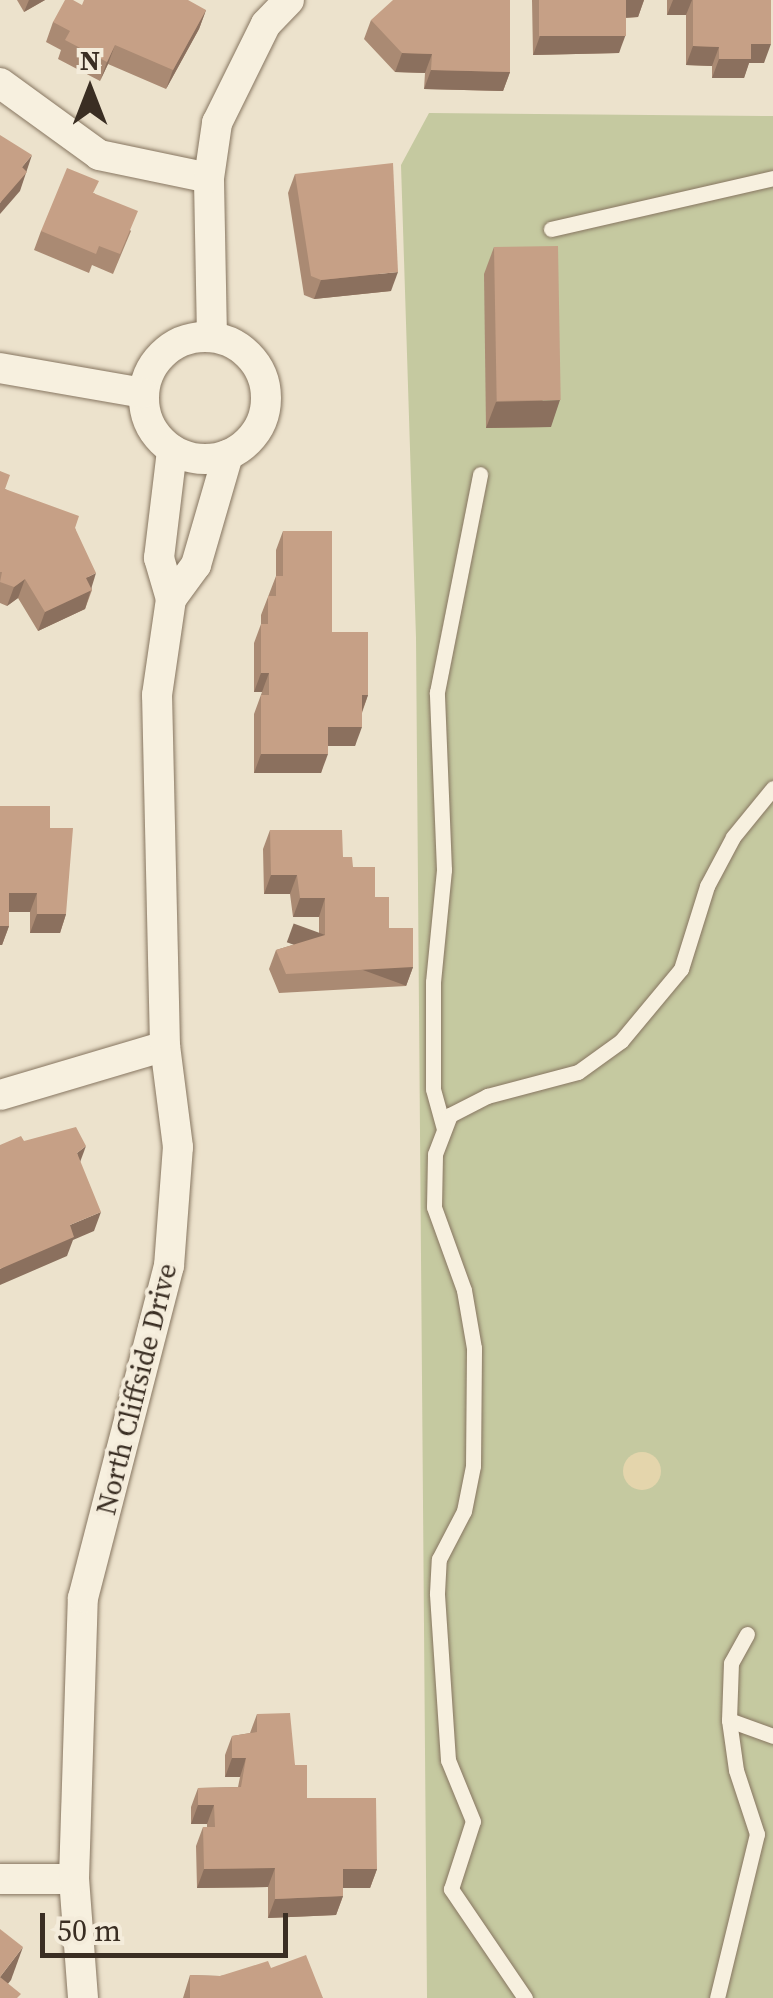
<!DOCTYPE html>
<style>
body{margin:0}
#map{position:relative;width:773px;height:1998px;overflow:hidden;background:#ece2cc;font-family:"Source Serif 4",serif}
div>[style]{position:absolute}
.green>*{inset:0;background:#c5c9a0}
.sand>*{inset:0;background:#e4d5ac}
.round{border-radius:50%}
.roads{filter:drop-shadow(0 0 2px #877661) drop-shadow(0 0 2px #877661)}
.service>*{height:15px;margin:-7.5px;padding:0 7.5px;transform-origin:7.5px;border-radius:7.5px;background:#f7f0df}
.minor>*{height:30px;margin:-15px;padding:0 15px;transform-origin:15px;border-radius:15px;background:#f7f0df}
.minor>.ring{margin:-15px;padding:0;box-sizing:content-box;background:none;border:30px solid #f7f0df;border-radius:50%}
.wall>*{inset:0;background:#aa8a73}
.shaded-wall>*{inset:0;background:#8b705e;transform-origin:0 0}
.building>*{inset:0;background:#c6a086;transform-origin:0 0}
span{translate:-50% -50%;white-space:nowrap;text-align:center;line-height:1.15;-webkit-text-stroke:8px #f4ecdb;paint-order:stroke}
.street-label{font-size:28px;color:#3a2e23}
.north{position:absolute;left:40px;top:40px;width:100px;height:100px;-webkit-text-stroke:8px #f4ecdb;paint-order:stroke;rotate:0deg;font-size:28px;font-weight:700;line-height:40px;text-align:center;color:#3a2e23}
.north::after{content:'';display:block;margin:auto;width:35px;height:45px;background:#3a2e23;clip-path:polygon(50% 0,100% 100%,50% 72%,0 100%)}
.scale{position:absolute;left:40px;top:1913px;width:248px;height:45px;box-sizing:border-box;border:5px solid #3a2e23;border-top:0;padding-left:12px;font-size:30px;line-height:35px;white-space:nowrap;color:#3a2e23;-webkit-text-stroke:8px #f4ecdb;paint-order:stroke}
</style>
<div id="map">
<div class="green">
<i style="clip-path:polygon(429px 113px,773px 116px,773px 1998px,427px 1998px,416px 638px,401px 165px)"></i>
</div>
<div class="sand">
<i class="round" style="left:623px;top:1452px;width:38px;height:38px"></i>
</div>
<div class="roads">
<div class="service">
<i style="left:551px;top:229px;width:228px;rotate:-12.9deg"></i>
<i style="left:444px;top:1129px;width:41px;rotate:-105.4deg"></i>
<i style="left:433px;top:1089px;width:107px;rotate:-90deg"></i>
<i style="left:433px;top:982px;width:113px;rotate:-84.4deg"></i>
<i style="left:444px;top:870px;width:178px;rotate:-92.3deg"></i>
<i style="left:437px;top:692px;width:222px;rotate:-78.8deg"></i>
<i style="left:729px;top:1720px;width:47px;rotate:20deg"></i>
<i style="left:525px;top:1998px;width:132px;rotate:-124.2deg"></i>
<i style="left:451px;top:1889px;width:71px;rotate:-72.1deg"></i>
<i style="left:473px;top:1821px;width:66px;rotate:-112.3deg"></i>
<i style="left:448px;top:1760px;width:167px;rotate:-93.8deg"></i>
<i style="left:437px;top:1593px;width:34px;rotate:-87deg"></i>
<i style="left:439px;top:1559px;width:54px;rotate:-62.5deg"></i>
<i style="left:464px;top:1511px;width:46px;rotate:-78.7deg"></i>
<i style="left:473px;top:1466px;width:118px;rotate:-89.5deg"></i>
<i style="left:474px;top:1348px;width:59px;rotate:-99.8deg"></i>
<i style="left:464px;top:1290px;width:88px;rotate:-109.9deg"></i>
<i style="left:434px;top:1207px;width:53px;rotate:-88.9deg"></i>
<i style="left:435px;top:1154px;width:42px;rotate:-69deg"></i>
<i style="left:450px;top:1115px;width:42px;rotate:-27.2deg"></i>
<i style="left:487px;top:1096px;width:94px;rotate:-14.8deg"></i>
<i style="left:578px;top:1072px;width:53px;rotate:-35.8deg"></i>
<i style="left:621px;top:1041px;width:94px;rotate:-50.2deg"></i>
<i style="left:681px;top:969px;width:87px;rotate:-72.6deg"></i>
<i style="left:707px;top:886px;width:55px;rotate:-62deg"></i>
<i style="left:733px;top:837px;width:63px;rotate:-50.8deg"></i>
<i style="left:717px;top:1998px;width:169px;rotate:-76.3deg"></i>
<i style="left:757px;top:1834px;width:67px;rotate:-108.2deg"></i>
<i style="left:736px;top:1770px;width:50px;rotate:-98deg"></i>
<i style="left:729px;top:1720px;width:57px;rotate:-88deg"></i>
<i style="left:731px;top:1663px;width:33px;rotate:-61deg"></i>
</div>
<div class="minor">
<i style="left:0;top:83px;width:122px;rotate:36deg"></i>
<i style="left:99px;top:155px;width:112px;rotate:11.8deg"></i>
<i style="left:212px;top:337px;width:159px;rotate:-91.1deg"></i>
<i style="left:209px;top:178px;width:56px;rotate:-81.7deg"></i>
<i style="left:217px;top:123px;width:110px;rotate:-63.7deg"></i>
<i style="left:266px;top:24px;width:33px;rotate:-46deg"></i>
<i class="ring" style="left:144px;top:337px;width:92px;height:92px"></i>
<i style="left:0;top:368px;width:145px;rotate:9.9deg"></i>
<i style="left:171px;top:599px;width:42px;rotate:-53.7deg"></i>
<i style="left:196px;top:565px;width:115px;rotate:-73.8deg"></i>
<i style="left:0;top:1095px;width:172px;rotate:-16.5deg"></i>
<i style="left:0;top:1879px;width:74px"></i>
<i style="left:83px;top:1998px;width:119px;rotate:-94.3deg"></i>
<i style="left:74px;top:1879px;width:281px;rotate:-88.2deg"></i>
<i style="left:83px;top:1598px;width:343px;rotate:-75.5deg"></i>
<i style="left:169px;top:1266px;width:119px;rotate:-85.7deg"></i>
<i style="left:178px;top:1147px;width:102px;rotate:-97.3deg"></i>
<i style="left:165px;top:1046px;width:351px;rotate:-91.3deg"></i>
<i style="left:157px;top:695px;width:97px;rotate:-81.7deg"></i>
<i style="left:171px;top:599px;width:43px;rotate:-106.3deg"></i>
<i style="left:159px;top:558px;width:109px;rotate:-83.1deg"></i>
</div>
</div>
<div class="wall">
<i style="clip-path:polygon(17px 0,45px 0,24px 12px)"></i>
<i style="clip-path:polygon(532px 0,644px 0,638px 17px,626px 18px,619px 53px,533px 55px)"></i>
<i style="clip-path:polygon(667px 0,771px 0,764px 63px,749px 63px,744px 78px,712px 78px,712px 66px,686px 65px,686px 15px,667px 15px)"></i>
<i style="clip-path:polygon(82px 5px,206px 10px,199px 29px,166px 89px,108px 64px,100px 81px,58px 59px,61px 50px,46px 42px,53px 22px)"></i>
<i style="clip-path:polygon(371px 20px,510px 72px,503px 91px,424px 89px,425px 73px,395px 72px,364px 39px)"></i>
<i style="clip-path:polygon(295px 174px,391px 291px,314px 299px,304px 295px,288px 193px)"></i>
<i style="clip-path:polygon(94px 193px,131px 231px,113px 274px,92px 265px,89px 273px,34px 250px,41px 231px)"></i>
<i style="clip-path:polygon(494px 247px,551px 427px,486px 428px,484px 274px)"></i>
<i style="clip-path:polygon(0 471px,5px 489px,75px 528px,92px 590px,85px 609px,38px 631px,18px 598px,7px 606px,0 603px)"></i>
<i style="clip-path:polygon(283px 531px,332px 632px,368px 695px,362px 713px,355px 746px,328px 746px,321px 773px,254px 773px,254px 714px,262px 692px,254px 692px,254px 643px,261px 624px,261px 615px,276px 576px,276px 550px)"></i>
<i style="clip-path:polygon(0 806px,50px 828px,66px 914px,60px 933px,30px 933px,30px 912px,9px 912px,9px 926px,2px 945px,0 945px)"></i>
<i style="clip-path:polygon(270px 830px,343px 857px,353px 867px,375px 897px,389px 928px,413px 967px,406px 986px,279px 993px,269px 969px,276px 950px,319px 937px,319px 917px,293px 917px,290px 894px,264px 894px,263px 849px)"></i>
<i style="clip-path:polygon(257px 1714px,295px 1765px,307px 1798px,377px 1869px,370px 1888px,343px 1888px,343px 1896px,336px 1915px,268px 1918px,268px 1887px,197px 1888px,196px 1846px,203px 1827px,207px 1827px,207px 1824px,191px 1824px,191px 1807px,198px 1788px,238px 1787px,240px 1777px,225px 1777px,225px 1755px,232px 1736px,250px 1733px)"></i>
<i style="clip-path:polygon(271px 1968px,323px 1998px,183px 1998px,190px 1975px,220px 1976px)"></i>
</div>
<div class="shaded-wall">
<i style="clip-path:polygon(29px 0,45px 0,24px 12px)"></i>
<i style="clip-path:polygon(625px 0,644px 0,638px 17px,619px 18px)"></i>
<i style="clip-path:polygon(673px 0,692px 0,686px 15px,667px 15px)"></i>
<i style="clip-path:polygon(206px 10px,199px 29px,166px 89px,173px 70px)"></i>
<i style="clip-path:polygon(626px 34px,619px 53px,533px 55px,540px 36px)"></i>
<i style="clip-path:polygon(751px 44px,771px 44px,764px 63px,749px 63px,744px 78px,712px 78px,719px 59px)"></i>
<i style="clip-path:polygon(115px 45px,108px 64px,100px 81px,107px 62px)"></i>
<i style="clip-path:polygon(693px 46px,719px 47px,712px 66px,686px 65px)"></i>
<i style="clip-path:polygon(402px 53px,432px 54px,425px 73px,395px 72px)"></i>
<i style="clip-path:polygon(431px 70px,510px 72px,503px 91px,424px 89px)"></i>
<i style="clip-path:polygon(32px 155px,20px 191px,0 214px,0 203px,22px 167px)"></i>
<i style="clip-path:polygon(398px 272px,391px 291px,314px 299px,321px 280px)"></i>
<i style="clip-path:polygon(560px 400px,551px 427px,486px 428px,496px 402px)"></i>
<i style="clip-path:polygon(96px 573px,85px 609px,38px 631px,45px 612px,86px 578px)"></i>
<i style="clip-path:polygon(25px 579px,18px 598px,7px 606px,14px 587px)"></i>
<i style="clip-path:polygon(261px 673px,269px 673px,262px 692px,254px 692px)"></i>
<i style="clip-path:polygon(362px 695px,368px 695px,361px 714px)"></i>
<i style="clip-path:polygon(328px 727px,362px 727px,355px 746px,321px 746px)"></i>
<i style="clip-path:polygon(261px 754px,328px 754px,321px 773px,254px 773px)"></i>
<i style="clip-path:polygon(271px 875px,297px 875px,290px 894px,264px 894px)"></i>
<i style="clip-path:polygon(9px 893px,37px 893px,30px 912px,2px 912px)"></i>
<i style="clip-path:polygon(300px 898px,325px 898px,319px 917px,293px 917px)"></i>
<i style="clip-path:polygon(37px 914px,66px 914px,60px 933px,30px 933px)"></i>
<i style="clip-path:polygon(0 926px,9px 926px,2px 945px,0 945px)"></i>
<i style="left:413px;top:967px;width:20px;height:127px;rotate:110deg"></i>
<i style="clip-path:polygon(86px 1146px,79px 1165px,77px 1153px)"></i>
<i style="clip-path:polygon(101px 1212px,94px 1231px,73px 1240px,67px 1256px,0 1285px,0 1269px,70px 1225px)"></i>
<i style="clip-path:polygon(232px 1758px,246px 1758px,240px 1777px,225px 1777px)"></i>
<i style="clip-path:polygon(198px 1805px,214px 1805px,207px 1824px,191px 1824px)"></i>
<i style="clip-path:polygon(275px 1868px,268px 1887px,197px 1888px,204px 1869px)"></i>
<i style="clip-path:polygon(343px 1869px,377px 1869px,370px 1888px,336px 1888px)"></i>
<i style="clip-path:polygon(343px 1896px,336px 1915px,268px 1918px,275px 1899px)"></i>
<i style="clip-path:polygon(23px 1947px,11px 1980px,0 1994px,0 1977px)"></i>
</div>
<div class="building">
<i style="clip-path:polygon(65px 0,73px 0,82px 5px,84px 0,188px 0,206px 10px,173px 70px,115px 45px,107px 62px,65px 40px,70px 31px,53px 22px)"></i>
<i style="clip-path:polygon(393px 0,510px 0,510px 72px,431px 70px,432px 54px,402px 53px,371px 20px)"></i>
<i style="left:539px;top:0;width:87px;height:36px"></i>
<i style="clip-path:polygon(693px 0,771px 0,771px 44px,751px 44px,751px 59px,719px 59px,719px 47px,693px 46px)"></i>
<i style="clip-path:polygon(0 135px,32px 155px,22px 167px,27px 172px,0 203px)"></i>
<i style="clip-path:polygon(393px 163px,398px 272px,321px 280px,311px 276px,295px 174px)"></i>
<i style="clip-path:polygon(67px 168px,99px 181px,93px 193px,138px 211px,120px 254px,99px 246px,96px 254px,41px 231px)"></i>
<i style="left:558px;top:246px;width:154px;height:64px;rotate:89deg"></i>
<i style="clip-path:polygon(0 471px,10px 475px,5px 489px,79px 516px,75px 528px,96px 573px,86px 578px,92px 590px,45px 612px,25px 579px,14px 587px,0 582px,2px 572px,0 572px)"></i>
<i style="clip-path:polygon(283px 531px,332px 531px,332px 632px,368px 632px,368px 695px,362px 695px,362px 727px,328px 727px,328px 754px,261px 754px,261px 695px,269px 695px,269px 673px,261px 673px,261px 624px,268px 624px,268px 596px,276px 596px,276px 576px,283px 576px)"></i>
<i style="clip-path:polygon(0 806px,50px 806px,50px 828px,73px 828px,66px 914px,37px 914px,37px 893px,9px 893px,9px 926px,0 926px)"></i>
<i style="clip-path:polygon(270px 830px,342px 830px,343px 857px,352px 857px,353px 867px,375px 867px,375px 897px,389px 897px,389px 928px,413px 928px,413px 967px,286px 974px,276px 950px,325px 935px,325px 898px,300px 898px,297px 875px,271px 875px)"></i>
<i style="clip-path:polygon(76px 1127px,86px 1146px,77px 1153px,101px 1212px,70px 1225px,74px 1237px,0 1269px,0 1145px,21px 1136px,24px 1141px)"></i>
<i style="clip-path:polygon(290px 1713px,295px 1765px,307px 1765px,307px 1798px,376px 1798px,377px 1869px,343px 1869px,343px 1896px,275px 1899px,275px 1868px,204px 1869px,203px 1827px,215px 1827px,214px 1805px,198px 1805px,198px 1788px,241px 1787px,246px 1758px,232px 1758px,232px 1736px,257px 1732px,257px 1714px)"></i>
<i style="clip-path:polygon(0 1929px,23px 1947px,0 1977px)"></i>
<i style="clip-path:polygon(306px 1955px,323px 1998px,190px 1998px,190px 1975px,220px 1976px,268px 1961px,271px 1968px)"></i>
<i style="clip-path:polygon(0 1977px,21px 1994px,17px 1998px,0 1998px)"></i>
</div>
<div class="street-label">
<span style="left:136px;top:1389px;rotate:-76deg">North Cliffside Drive</span>
</div>
<div class="north">N</div>
<div class="scale">50 m</div>
</div>
